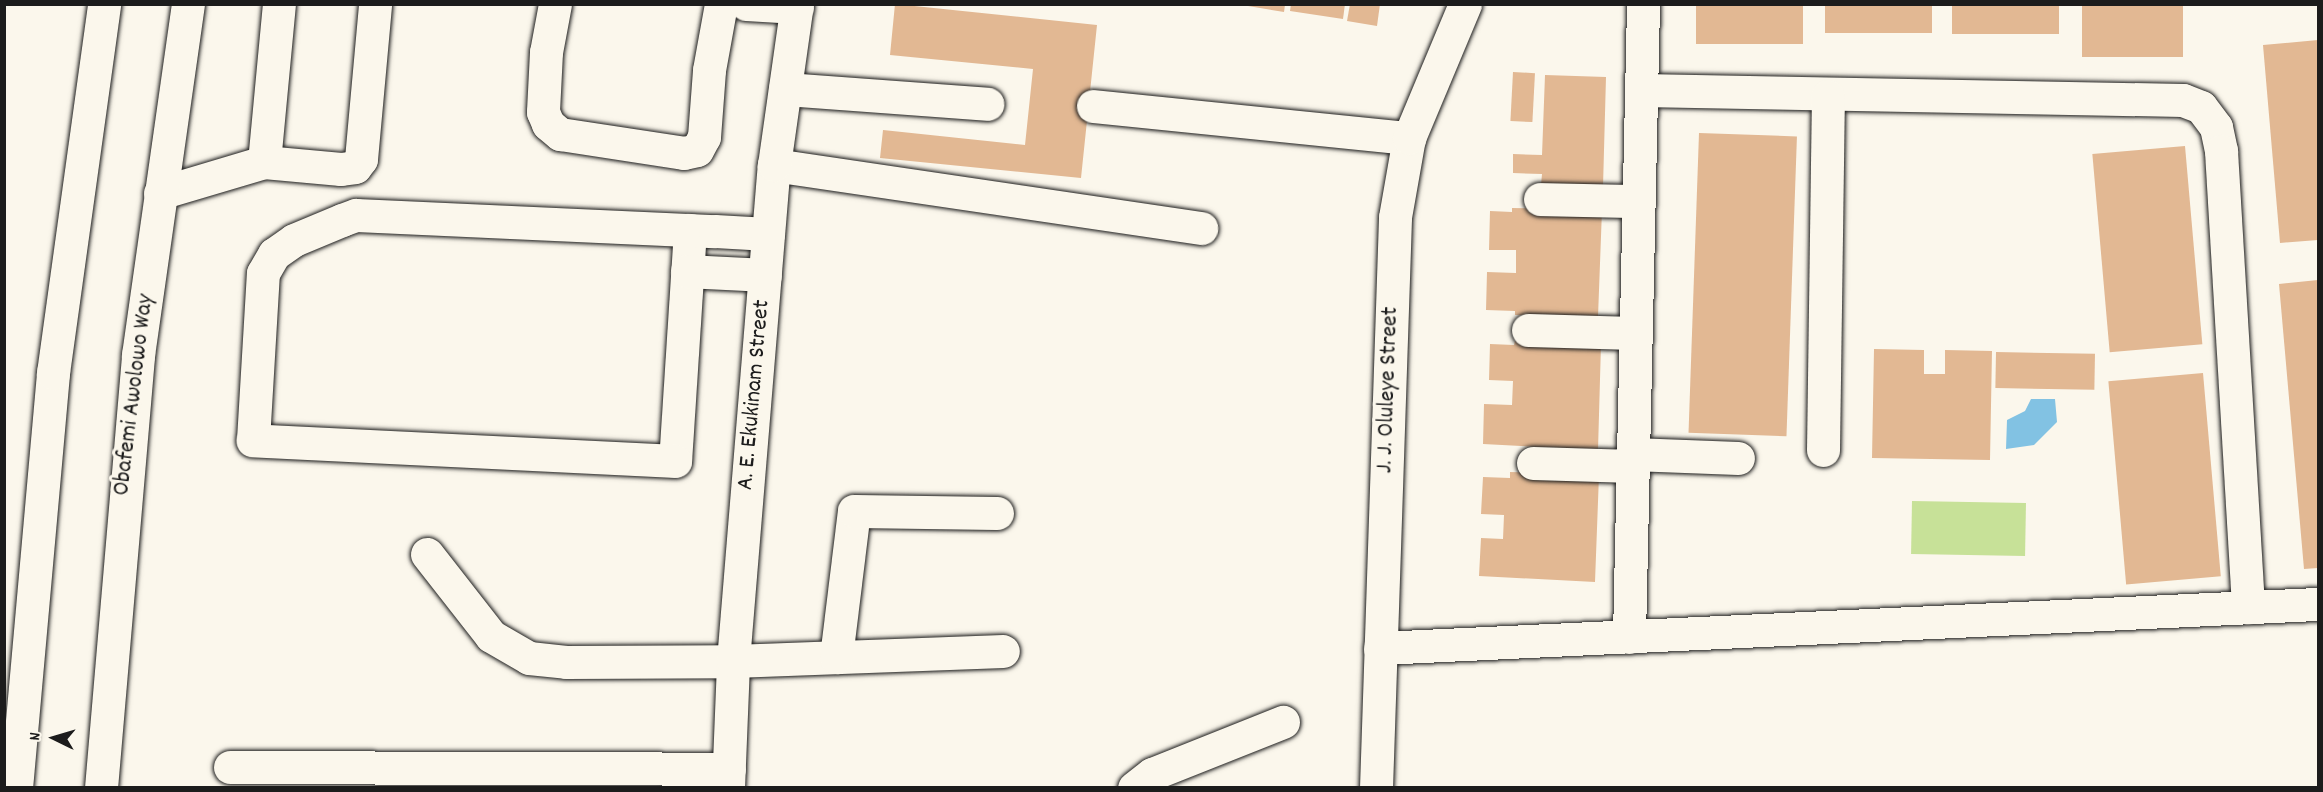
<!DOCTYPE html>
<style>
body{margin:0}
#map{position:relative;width:2323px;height:792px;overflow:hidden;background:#fbf7ec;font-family:Dekko,sans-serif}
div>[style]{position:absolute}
.green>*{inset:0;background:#c7e198;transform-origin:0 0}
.water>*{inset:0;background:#82c2e3}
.building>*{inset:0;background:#e2b893;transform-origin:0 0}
.roads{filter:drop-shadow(0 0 2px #1c1c1c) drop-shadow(0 0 2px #1c1c1c)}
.minor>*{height:33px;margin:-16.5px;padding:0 16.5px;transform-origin:16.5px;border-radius:16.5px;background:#fbf7ec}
.major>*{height:33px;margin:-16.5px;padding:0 16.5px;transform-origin:16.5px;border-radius:16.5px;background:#fbf7ec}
span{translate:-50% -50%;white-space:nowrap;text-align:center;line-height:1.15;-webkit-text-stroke:6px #fbf7ec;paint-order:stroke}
.street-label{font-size:24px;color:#1c1c1c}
.frame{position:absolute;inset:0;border:6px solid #1c1c1c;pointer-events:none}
.north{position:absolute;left:24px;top:708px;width:60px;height:60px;-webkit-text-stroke:4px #fbf7ec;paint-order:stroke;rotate:275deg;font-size:16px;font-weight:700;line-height:24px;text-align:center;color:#1c1c1c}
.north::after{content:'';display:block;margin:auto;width:21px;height:27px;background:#1c1c1c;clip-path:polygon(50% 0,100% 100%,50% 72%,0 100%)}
</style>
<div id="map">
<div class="green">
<i style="left:1912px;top:501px;width:114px;height:53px;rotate:1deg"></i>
</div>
<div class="water">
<i style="clip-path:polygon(2031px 399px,2055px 399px,2057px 422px,2034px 445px,2006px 449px,2007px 420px,2025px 411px)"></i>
</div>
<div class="building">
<i style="clip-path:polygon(895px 4px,1097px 25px,1081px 178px,880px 158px,883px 130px,1025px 145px,1033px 69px,890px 55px)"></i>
<i style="clip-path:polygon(1291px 4px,1345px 4px,1343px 19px,1290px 11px)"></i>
<i style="clip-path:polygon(1350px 4px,1380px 4px,1377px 26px,1347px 21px)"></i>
<i style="left:1696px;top:4px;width:107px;height:40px"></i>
<i style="left:1825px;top:4px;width:107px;height:29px"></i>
<i style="left:1952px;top:4px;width:107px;height:30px"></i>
<i style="left:2082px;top:4px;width:101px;height:53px"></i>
<i style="clip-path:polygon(1242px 5px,1285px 5px,1284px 12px)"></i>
<i style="clip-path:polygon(2318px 40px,2318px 240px,2280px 243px,2263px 45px)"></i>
<i style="left:1513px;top:72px;width:22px;height:49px;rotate:3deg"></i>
<i style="clip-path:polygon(1545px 75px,1606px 77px,1603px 187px,1541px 185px,1542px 174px,1513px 173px,1513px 154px,1542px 155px)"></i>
<i style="left:1699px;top:133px;width:98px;height:300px;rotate:2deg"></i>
<i style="left:2185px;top:146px;width:199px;height:93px;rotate:85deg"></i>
<i style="clip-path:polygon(1512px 208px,1602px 210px,1598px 317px,1515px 315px,1515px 311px,1486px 310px,1487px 272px,1516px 273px,1516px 250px,1489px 250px,1490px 211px,1512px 212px)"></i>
<i style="clip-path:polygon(2318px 280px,2318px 568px,2304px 569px,2279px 284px)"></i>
<i style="clip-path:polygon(1515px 341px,1601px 344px,1598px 450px,1483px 444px,1484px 404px,1512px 405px,1513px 381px,1489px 380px,1490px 344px,1514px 345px)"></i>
<i style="clip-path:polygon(1874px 349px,1924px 350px,1924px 374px,1945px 374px,1945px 350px,1992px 351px,1990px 460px,1872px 458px)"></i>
<i style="left:1996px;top:352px;width:99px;height:36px;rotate:1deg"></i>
<i style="left:2203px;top:373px;width:204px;height:95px;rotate:85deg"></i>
<i style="clip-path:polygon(1510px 472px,1599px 475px,1595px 582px,1479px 576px,1481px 538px,1503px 539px,1504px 515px,1481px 514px,1483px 477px,1510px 478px)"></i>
</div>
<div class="roads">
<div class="minor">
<i style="left:555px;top:4px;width:49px;rotate:100.6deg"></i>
<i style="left:546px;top:52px;width:60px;rotate:92.9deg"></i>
<i style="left:543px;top:112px;width:13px;rotate:67deg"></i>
<i style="left:548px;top:124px;width:16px;rotate:40deg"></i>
<i style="left:560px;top:134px;width:125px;rotate:8.7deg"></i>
<i style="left:684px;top:153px;width:13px;rotate:-13deg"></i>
<i style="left:697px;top:150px;width:15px;rotate:-62deg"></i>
<i style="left:704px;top:137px;width:67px;rotate:-85.7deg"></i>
<i style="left:709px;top:70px;width:67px;rotate:-79.7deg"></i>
<i style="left:746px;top:4px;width:51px;rotate:3.4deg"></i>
<i style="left:785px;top:89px;width:203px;rotate:4.2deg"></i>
<i style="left:1641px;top:90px;width:542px;rotate:1.06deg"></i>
<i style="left:2183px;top:100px;width:19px;rotate:21deg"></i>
<i style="left:2201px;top:107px;width:25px;rotate:53deg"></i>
<i style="left:2216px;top:127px;width:25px;rotate:78deg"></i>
<i style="left:2221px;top:151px;width:457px;rotate:86.6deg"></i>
<i style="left:1093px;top:106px;width:318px;rotate:5.8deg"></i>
<i style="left:264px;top:162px;width:77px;rotate:5.2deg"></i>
<i style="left:341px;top:169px;width:14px;rotate:-8deg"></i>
<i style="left:355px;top:167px;width:10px;rotate:-53deg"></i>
<i style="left:361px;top:159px;width:156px;rotate:-84.8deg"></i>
<i style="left:774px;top:165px;width:432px;rotate:8.4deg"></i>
<i style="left:160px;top:193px;width:109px;rotate:-16.6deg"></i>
<i style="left:264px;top:162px;width:159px;rotate:-84.6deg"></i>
<i style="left:1540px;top:199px;width:98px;rotate:1.2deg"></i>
<i style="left:690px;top:230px;width:231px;rotate:93.7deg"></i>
<i style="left:675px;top:461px;width:423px;rotate:-177.2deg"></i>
<i style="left:253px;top:440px;width:167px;rotate:-86.6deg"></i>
<i style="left:263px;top:273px;width:22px;rotate:-60deg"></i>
<i style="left:274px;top:254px;width:24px;rotate:-35deg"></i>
<i style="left:294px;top:240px;width:52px;rotate:-22.6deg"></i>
<i style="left:342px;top:220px;width:15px;rotate:-20deg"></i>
<i style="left:356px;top:215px;width:359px;rotate:2.6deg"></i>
<i style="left:715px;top:231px;width:53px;rotate:3.2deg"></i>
<i style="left:687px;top:271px;width:78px;rotate:2.9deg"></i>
<i style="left:1528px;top:330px;width:107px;rotate:1.6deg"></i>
<i style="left:1823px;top:450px;width:354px;rotate:-89.2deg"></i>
<i style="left:1632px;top:454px;width:106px;rotate:2.2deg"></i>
<i style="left:1533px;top:463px;width:100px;rotate:1.7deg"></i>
<i style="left:427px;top:554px;width:104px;rotate:52deg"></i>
<i style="left:491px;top:636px;width:44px;rotate:30.1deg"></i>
<i style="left:529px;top:658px;width:37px;rotate:6deg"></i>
<i style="left:566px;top:662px;width:167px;rotate:-0.3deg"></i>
<i style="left:733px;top:661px;width:270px;rotate:-2.1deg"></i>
<i style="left:1629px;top:637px;width:633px;rotate:-88.73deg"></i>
<i style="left:1380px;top:648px;width:939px;rotate:-2.69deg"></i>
<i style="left:836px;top:657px;width:147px;rotate:-83deg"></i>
<i style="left:854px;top:511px;width:143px;rotate:0.8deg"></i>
<i style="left:230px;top:767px;width:499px;rotate:0.2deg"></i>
<i style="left:728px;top:788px;width:127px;rotate:-87.7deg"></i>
<i style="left:733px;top:661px;width:498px;rotate:-85.3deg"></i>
<i style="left:774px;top:165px;width:163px;rotate:-81.9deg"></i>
<i style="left:1134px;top:788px;width:23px;rotate:-38deg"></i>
<i style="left:1152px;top:774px;width:141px;rotate:-21.7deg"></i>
<i style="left:1376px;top:788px;width:571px;rotate:-88.09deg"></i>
<i style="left:1395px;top:217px;width:80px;rotate:-80deg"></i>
<i style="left:1409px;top:138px;width:145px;rotate:-67.3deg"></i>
</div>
<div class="major">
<i style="left:16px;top:788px;width:417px;rotate:-84.9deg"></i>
<i style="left:53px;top:373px;width:373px;rotate:-82.1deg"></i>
<i style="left:101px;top:788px;width:435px;rotate:-85.1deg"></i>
<i style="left:138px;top:355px;width:355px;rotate:-81.9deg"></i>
</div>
</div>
<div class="street-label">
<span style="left:1389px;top:390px;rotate:-88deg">J. J. Oluleye Street</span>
<span style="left:135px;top:395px;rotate:-83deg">Obafemi Awolowo Way</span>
<span style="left:755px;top:395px;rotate:-85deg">A. E. Ekukinam Street</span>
</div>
<div class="frame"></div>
<div class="north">N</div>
</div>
